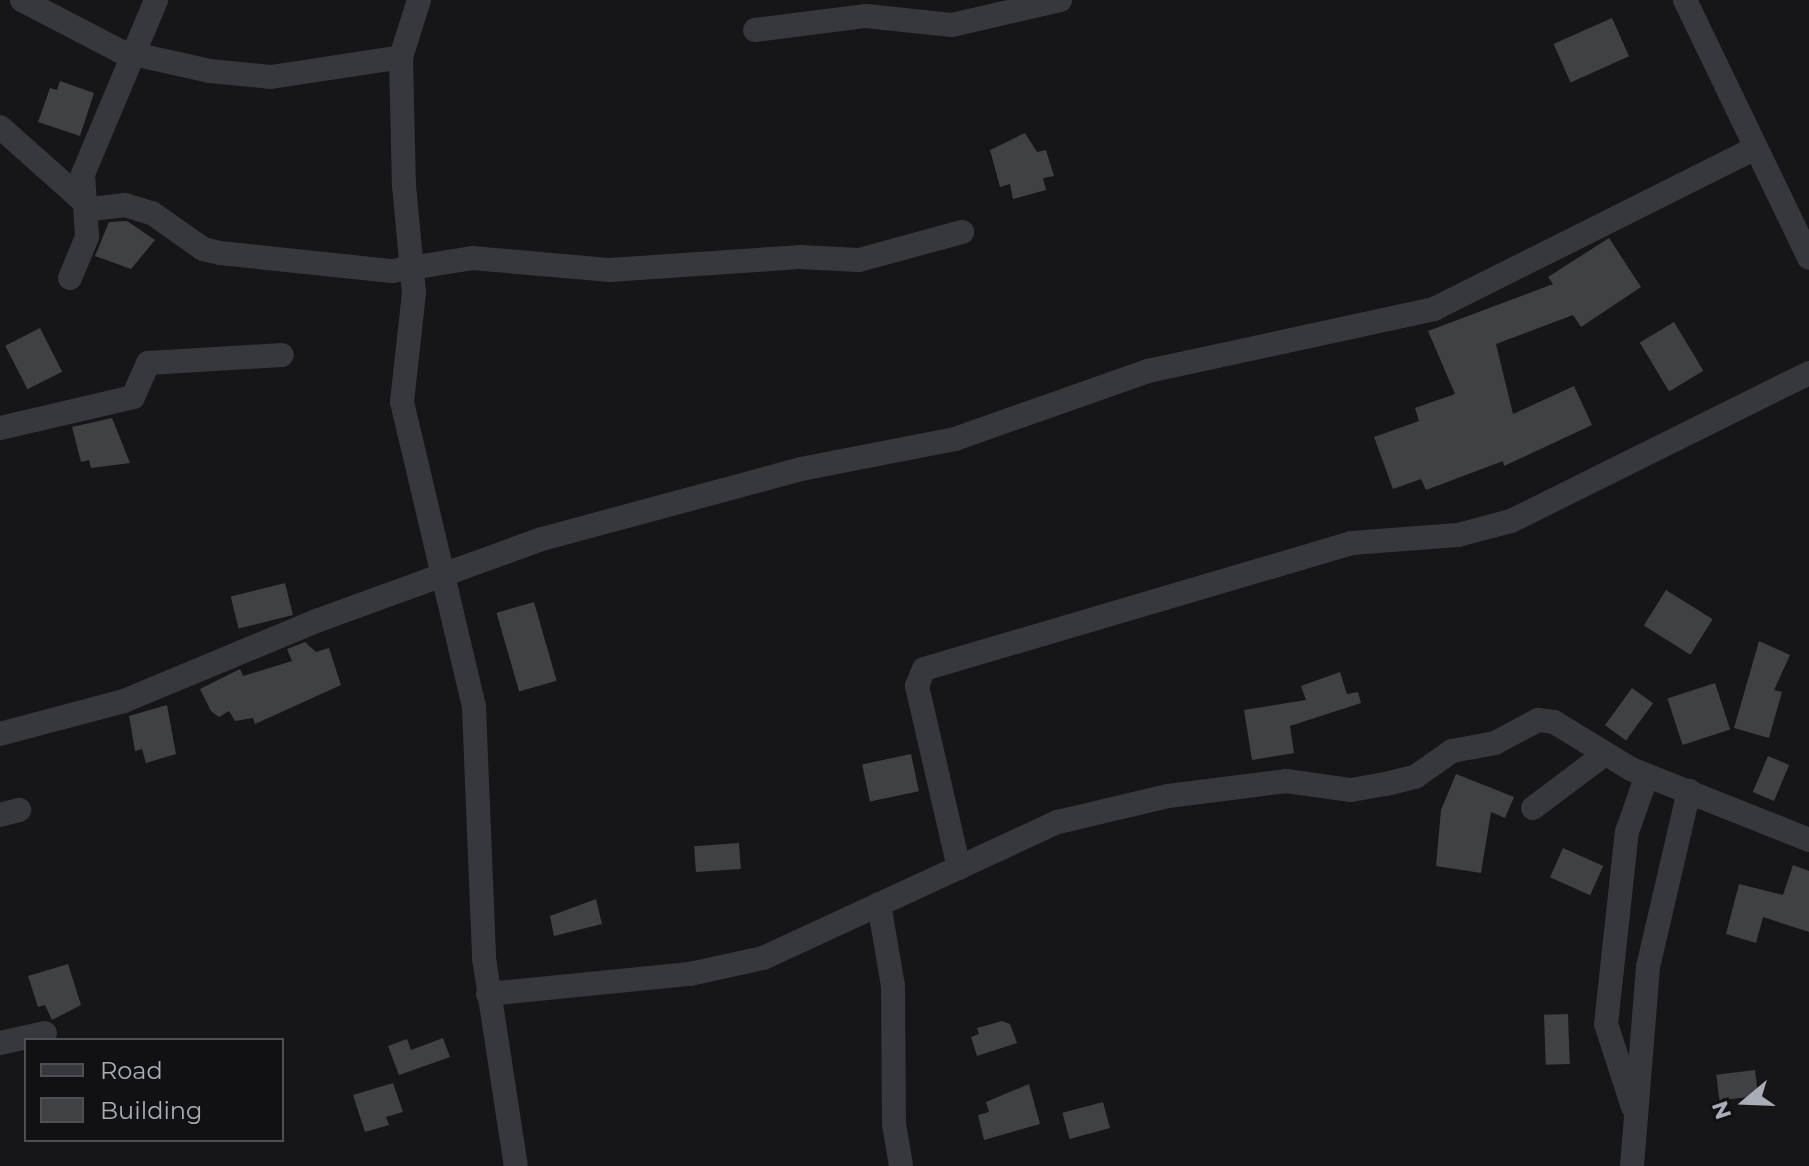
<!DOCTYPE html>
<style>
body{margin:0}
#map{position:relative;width:1809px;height:1166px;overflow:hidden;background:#161618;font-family:Montserrat,sans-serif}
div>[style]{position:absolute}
.building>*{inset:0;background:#404145;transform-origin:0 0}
.minor>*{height:24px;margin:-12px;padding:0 12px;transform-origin:12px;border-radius:12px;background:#37383d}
span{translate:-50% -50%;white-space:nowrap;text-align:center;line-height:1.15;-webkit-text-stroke:8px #111113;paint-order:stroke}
.legend{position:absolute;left:24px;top:1038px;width:260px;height:104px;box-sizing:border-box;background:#111113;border:2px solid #4d4f55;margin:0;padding:10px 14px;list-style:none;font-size:24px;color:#a8adb8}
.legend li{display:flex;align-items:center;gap:16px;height:40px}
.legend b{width:40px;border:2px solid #4d4f55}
.north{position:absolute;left:1705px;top:1062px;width:80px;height:80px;-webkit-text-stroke:6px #111113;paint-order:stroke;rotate:251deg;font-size:22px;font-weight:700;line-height:32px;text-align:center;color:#a8adb8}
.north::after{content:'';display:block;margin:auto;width:28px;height:36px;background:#a8adb8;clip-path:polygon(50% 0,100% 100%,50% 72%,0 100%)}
</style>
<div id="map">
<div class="building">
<i style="left:1612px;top:18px;width:42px;height:64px;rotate:66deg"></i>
<i style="clip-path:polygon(60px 81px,94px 93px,80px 136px,38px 122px,50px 88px,57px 90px)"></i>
<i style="clip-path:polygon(1025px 133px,1037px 152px,1046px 150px,1054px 176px,1043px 178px,1046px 190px,1013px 199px,1010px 184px,1000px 187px,990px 150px)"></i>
<i style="clip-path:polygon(127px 221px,155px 240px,131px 269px,95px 256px,109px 222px)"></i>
<i style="clip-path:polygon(1609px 238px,1641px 287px,1581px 327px,1573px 315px,1496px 344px,1513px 414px,1574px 386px,1592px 425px,1504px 466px,1503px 461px,1426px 490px,1421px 479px,1393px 489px,1374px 437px,1419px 421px,1415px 408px,1455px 394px,1428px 331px,1553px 284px,1548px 277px)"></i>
<i style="left:1674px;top:322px;width:57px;height:40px;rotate:59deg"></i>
<i style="left:40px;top:328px;width:49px;height:39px;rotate:63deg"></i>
<i style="clip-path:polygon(112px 418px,130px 463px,91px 468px,89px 460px,81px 462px,72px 427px)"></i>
<i style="left:285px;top:583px;width:33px;height:56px;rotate:76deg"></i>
<i style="left:1666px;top:590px;width:55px;height:42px;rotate:32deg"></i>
<i style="left:534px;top:602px;width:82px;height:39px;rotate:74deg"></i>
<i style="clip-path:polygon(1759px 641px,1790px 655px,1774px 690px,1782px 692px,1769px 738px,1734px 728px)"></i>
<i style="clip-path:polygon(305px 642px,316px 652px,329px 648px,341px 685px,255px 724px,253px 718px,235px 721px,229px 711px,219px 717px,211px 711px,200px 689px,240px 669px,243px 676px,292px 661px,287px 649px)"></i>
<i style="clip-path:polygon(1340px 672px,1347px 694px,1358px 692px,1361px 703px,1290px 726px,1294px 753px,1252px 760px,1244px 710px,1306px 700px,1301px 686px)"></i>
<i style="left:1715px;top:683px;width:49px;height:50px;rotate:72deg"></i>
<i style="left:1632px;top:688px;width:26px;height:46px;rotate:36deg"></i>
<i style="clip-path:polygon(167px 705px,176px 754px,146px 763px,142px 749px,135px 751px,129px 716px)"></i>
<i style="left:911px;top:754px;width:38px;height:50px;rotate:78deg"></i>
<i style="left:1768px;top:756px;width:23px;height:39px;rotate:23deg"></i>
<i style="clip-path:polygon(1456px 774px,1514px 797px,1505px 818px,1491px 812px,1481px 873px,1436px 866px,1441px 810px)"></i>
<i style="left:739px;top:843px;width:26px;height:45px;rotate:86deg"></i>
<i style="left:1563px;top:848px;width:44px;height:32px;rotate:24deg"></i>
<i style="clip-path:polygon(1793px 865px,1809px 871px,1809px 932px,1763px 917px,1756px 943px,1726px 934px,1739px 884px,1783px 895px)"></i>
<i style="clip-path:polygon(596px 899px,602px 924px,554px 936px,550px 916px)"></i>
<i style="clip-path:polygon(68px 964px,81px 1005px,52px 1020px,45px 1005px,38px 1007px,28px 976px)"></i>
<i style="left:1568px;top:1014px;width:50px;height:24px;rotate:88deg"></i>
<i style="clip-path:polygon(1002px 1021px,1010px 1024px,1017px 1043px,977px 1056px,971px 1037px,979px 1034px,977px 1028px)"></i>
<i style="clip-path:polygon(443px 1038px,450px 1057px,399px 1075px,388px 1046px,407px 1039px,411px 1050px)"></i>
<i style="left:1755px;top:1070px;width:26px;height:39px;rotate:83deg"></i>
<i style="clip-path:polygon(393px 1083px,403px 1112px,386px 1117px,389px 1125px,365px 1132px,353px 1095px)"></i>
<i style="clip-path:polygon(1029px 1084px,1040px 1124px,984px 1140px,978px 1115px,989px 1112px,986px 1102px)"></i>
<i style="left:1103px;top:1102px;width:27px;height:42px;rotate:75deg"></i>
</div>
<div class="minor">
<i style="left:22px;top:0;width:110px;rotate:27.5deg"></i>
<i style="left:120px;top:51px;width:92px;rotate:12.5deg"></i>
<i style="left:210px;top:71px;width:61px;rotate:5.6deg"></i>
<i style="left:271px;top:77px;width:132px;rotate:-8.7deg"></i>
<i style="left:419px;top:0;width:60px;rotate:107.5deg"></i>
<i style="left:401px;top:57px;width:128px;rotate:88.7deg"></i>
<i style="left:404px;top:185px;width:108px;rotate:84.7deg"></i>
<i style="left:414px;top:293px;width:110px;rotate:96.3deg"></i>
<i style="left:402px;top:402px;width:313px;rotate:76.7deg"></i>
<i style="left:474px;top:707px;width:251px;rotate:87.7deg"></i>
<i style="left:484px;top:958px;width:210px;rotate:81.3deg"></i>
<i style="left:1685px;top:0;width:286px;rotate:64.3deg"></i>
<i style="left:755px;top:30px;width:112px;rotate:-7.2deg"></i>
<i style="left:866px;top:16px;width:86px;rotate:6deg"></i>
<i style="left:952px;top:25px;width:111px;rotate:-13deg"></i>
<i style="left:0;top:127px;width:123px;rotate:41.7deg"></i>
<i style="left:92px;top:209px;width:33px;rotate:-7deg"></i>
<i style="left:125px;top:205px;width:28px;rotate:17deg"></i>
<i style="left:152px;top:213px;width:62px;rotate:35.2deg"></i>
<i style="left:203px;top:249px;width:17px;rotate:13deg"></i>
<i style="left:220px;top:253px;width:173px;rotate:6deg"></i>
<i style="left:392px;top:271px;width:81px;rotate:-9.2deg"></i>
<i style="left:472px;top:258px;width:139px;rotate:5deg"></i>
<i style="left:610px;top:270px;width:189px;rotate:-3.9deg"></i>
<i style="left:799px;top:257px;width:60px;rotate:2.9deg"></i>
<i style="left:859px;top:260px;width:107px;rotate:-15.2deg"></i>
<i style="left:70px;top:278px;width:44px;rotate:-67.5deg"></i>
<i style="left:87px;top:237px;width:63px;rotate:-93.6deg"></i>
<i style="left:83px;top:174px;width:189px;rotate:-67.2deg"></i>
<i style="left:0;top:428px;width:137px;rotate:-13.1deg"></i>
<i style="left:133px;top:397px;width:37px;rotate:-66deg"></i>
<i style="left:148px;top:363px;width:134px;rotate:-3.4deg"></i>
<i style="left:0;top:734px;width:128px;rotate:-14.9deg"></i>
<i style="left:124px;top:701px;width:211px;rotate:-22.6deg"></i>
<i style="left:319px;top:620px;width:237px;rotate:-20deg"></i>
<i style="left:542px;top:539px;width:268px;rotate:-15.1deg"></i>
<i style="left:801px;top:469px;width:157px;rotate:-11deg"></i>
<i style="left:955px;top:439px;width:205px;rotate:-19.4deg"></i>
<i style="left:1148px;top:371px;width:293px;rotate:-12.2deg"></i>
<i style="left:1434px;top:309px;width:359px;rotate:-26.6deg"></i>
<i style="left:1533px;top:808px;width:90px;rotate:-36.9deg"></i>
<i style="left:0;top:815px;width:20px;rotate:-15deg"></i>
<i style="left:959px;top:868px;width:187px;rotate:-103deg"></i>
<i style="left:917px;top:686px;width:18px;rotate:-68deg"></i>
<i style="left:924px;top:669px;width:446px;rotate:-16.4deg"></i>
<i style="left:1352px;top:543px;width:106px;rotate:-4.3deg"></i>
<i style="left:1458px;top:535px;width:55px;rotate:-14.8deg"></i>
<i style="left:1511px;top:521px;width:333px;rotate:-26.4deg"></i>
<i style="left:879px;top:904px;width:83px;rotate:80.3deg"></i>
<i style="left:893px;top:986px;width:138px;rotate:89.6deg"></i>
<i style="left:894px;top:1124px;width:43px;rotate:80.5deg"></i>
<i style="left:488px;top:994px;width:203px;rotate:-5.7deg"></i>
<i style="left:690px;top:974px;width:75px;rotate:-12.4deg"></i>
<i style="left:763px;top:958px;width:325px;rotate:-24.8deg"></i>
<i style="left:1058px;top:822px;width:113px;rotate:-13.3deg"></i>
<i style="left:1168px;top:796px;width:119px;rotate:-7.2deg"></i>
<i style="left:1286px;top:781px;width:66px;rotate:7.9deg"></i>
<i style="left:1351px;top:790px;width:36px;rotate:-10deg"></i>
<i style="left:1386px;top:784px;width:30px;rotate:-14deg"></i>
<i style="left:1415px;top:777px;width:45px;rotate:-35.1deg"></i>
<i style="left:1452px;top:751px;width:44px;rotate:-10.5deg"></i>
<i style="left:1495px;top:743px;width:49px;rotate:-28.1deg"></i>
<i style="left:1538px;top:720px;width:16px;rotate:7deg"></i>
<i style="left:1554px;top:722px;width:90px;rotate:31.4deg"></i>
<i style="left:1631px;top:769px;width:192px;rotate:21.7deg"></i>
<i style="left:0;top:1043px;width:46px;rotate:-12.5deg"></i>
<i style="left:1633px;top:1107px;width:87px;rotate:-108deg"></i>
<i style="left:1606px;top:1024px;width:193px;rotate:-83.8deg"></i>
<i style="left:1627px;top:832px;width:60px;rotate:-70.7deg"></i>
<i style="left:1632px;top:1166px;width:200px;rotate:-85.4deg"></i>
<i style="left:1648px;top:967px;width:181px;rotate:-76.9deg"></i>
</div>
<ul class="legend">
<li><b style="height:10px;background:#37383d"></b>Road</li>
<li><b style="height:22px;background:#404145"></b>Building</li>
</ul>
<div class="north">N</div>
</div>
